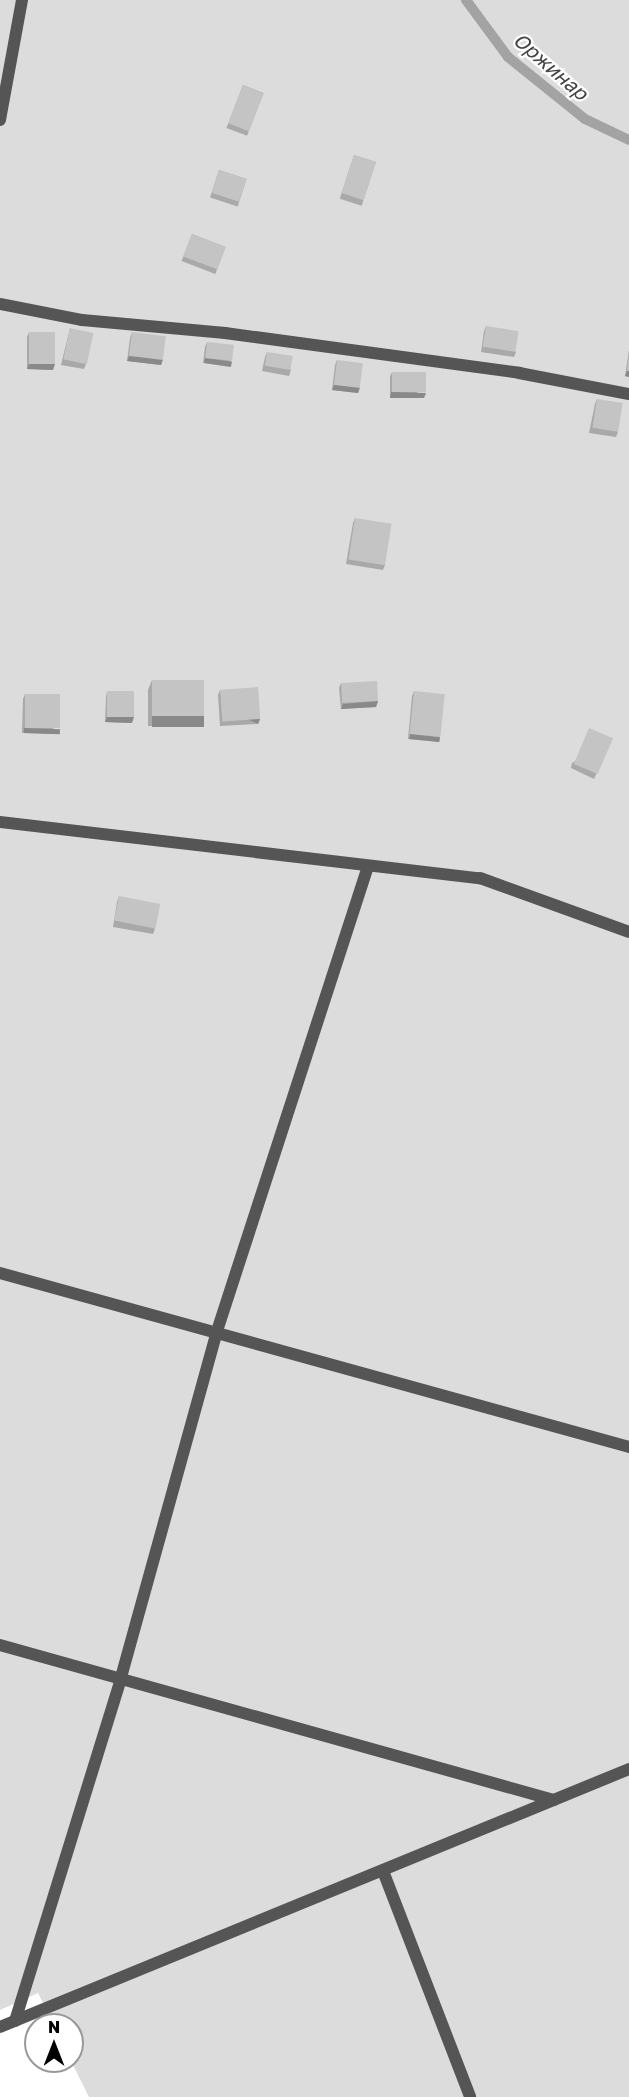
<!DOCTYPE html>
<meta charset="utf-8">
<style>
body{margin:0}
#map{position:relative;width:629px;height:2097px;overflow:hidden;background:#fff;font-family:"Golos Text",sans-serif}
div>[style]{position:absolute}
.green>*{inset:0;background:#dcdcdc}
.stream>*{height:10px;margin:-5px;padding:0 5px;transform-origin:5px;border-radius:5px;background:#a3a3a3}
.service>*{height:12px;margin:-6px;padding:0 6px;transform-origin:6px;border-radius:6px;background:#555}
.minor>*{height:12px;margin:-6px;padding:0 6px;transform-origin:6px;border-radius:6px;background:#555}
.wall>*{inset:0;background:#a9a9a9;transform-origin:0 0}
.shaded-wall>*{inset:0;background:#898989;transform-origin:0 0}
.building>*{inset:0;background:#c4c4c4;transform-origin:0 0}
span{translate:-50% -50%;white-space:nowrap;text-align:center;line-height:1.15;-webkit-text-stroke:4.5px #fff;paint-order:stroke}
.water-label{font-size:20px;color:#444;font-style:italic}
.north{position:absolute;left:24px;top:2013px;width:60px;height:60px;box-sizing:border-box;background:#fff;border:2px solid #999;border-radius:50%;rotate:0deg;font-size:16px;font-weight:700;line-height:24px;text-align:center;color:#000}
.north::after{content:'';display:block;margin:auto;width:21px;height:27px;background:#000;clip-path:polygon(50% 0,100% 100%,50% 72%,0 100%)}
</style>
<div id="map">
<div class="green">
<i style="clip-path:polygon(0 0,629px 0,629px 2097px,89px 2097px,71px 2061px,72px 2025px,54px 2025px,38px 1993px,0 2010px)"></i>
</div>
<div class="stream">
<i style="left:466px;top:0;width:71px;rotate:53.6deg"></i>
<i style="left:508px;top:57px;width:99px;rotate:38.8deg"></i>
<i style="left:585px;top:119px;width:49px;rotate:25.5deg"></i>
</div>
<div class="service">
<i style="left:0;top:304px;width:84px;rotate:11deg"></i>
<i style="left:82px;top:320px;width:144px;rotate:5.2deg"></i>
<i style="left:225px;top:333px;width:297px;rotate:7.7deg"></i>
<i style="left:519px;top:373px;width:112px;rotate:10.8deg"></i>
<i style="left:0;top:822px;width:483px;rotate:6.7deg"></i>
<i style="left:480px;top:878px;width:158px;rotate:19.9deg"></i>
<i style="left:0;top:1273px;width:653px;rotate:15.46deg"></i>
<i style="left:0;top:1645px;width:575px;rotate:15.63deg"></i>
<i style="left:383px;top:1871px;width:242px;rotate:68.9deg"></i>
<i style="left:15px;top:2021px;width:356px;rotate:-72.8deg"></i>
<i style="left:120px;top:1681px;width:363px;rotate:-74.5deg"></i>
<i style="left:217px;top:1331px;width:488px;rotate:-72deg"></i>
<i style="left:0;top:2027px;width:680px;rotate:-22.3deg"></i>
</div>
<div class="minor">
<i style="left:0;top:120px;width:122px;rotate:-79.6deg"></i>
</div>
<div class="wall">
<i style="left:243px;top:85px;width:22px;height:46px;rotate:21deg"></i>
<i style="left:354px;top:155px;width:23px;height:46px;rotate:18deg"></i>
<i style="left:219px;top:170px;width:29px;height:29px;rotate:18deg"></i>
<i style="left:192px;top:234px;width:36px;height:29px;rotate:21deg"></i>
<i style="clip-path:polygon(486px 326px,516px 352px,514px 357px,481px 352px,484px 331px)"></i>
<i style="clip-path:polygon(70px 328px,86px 364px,84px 369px,61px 365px)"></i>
<i style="clip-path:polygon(29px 332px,53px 370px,27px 369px,27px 337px)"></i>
<i style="clip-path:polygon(132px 332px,163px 359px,161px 365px,127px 361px,130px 338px)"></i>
<i style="clip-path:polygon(207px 342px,232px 362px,230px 367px,203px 363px,205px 347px)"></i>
<i style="clip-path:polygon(629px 350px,629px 377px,625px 376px)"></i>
<i style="clip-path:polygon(267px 352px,291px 370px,289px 376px,262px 371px,265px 357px)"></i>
<i style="clip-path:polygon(337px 360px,360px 387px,358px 393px,332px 390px,335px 365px)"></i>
<i style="clip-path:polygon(392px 372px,424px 398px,390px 398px,390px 377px)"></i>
<i style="clip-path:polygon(597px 399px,618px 432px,616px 437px,589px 433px,595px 404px)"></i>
<i style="clip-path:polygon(355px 518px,385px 565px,383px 570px,346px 564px,353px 523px)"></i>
<i style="clip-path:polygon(152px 680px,204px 716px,201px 726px,148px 726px,148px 690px)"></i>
<i style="clip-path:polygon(341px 683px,378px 701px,376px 707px,341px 709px,339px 688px)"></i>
<i style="clip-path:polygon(220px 690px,260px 719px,258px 724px,220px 726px,218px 695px)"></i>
<i style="clip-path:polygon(107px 691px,132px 723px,105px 722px,106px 697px)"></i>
<i style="clip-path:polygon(414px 691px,440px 737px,439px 742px,408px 739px,412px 696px)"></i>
<i style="clip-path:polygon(25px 694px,58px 734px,22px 733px,23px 699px)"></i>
<i style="clip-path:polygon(613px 738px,594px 779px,571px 768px,572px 763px)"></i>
<i style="clip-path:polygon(119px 896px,155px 929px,153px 934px,113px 927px,117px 902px)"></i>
</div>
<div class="shaded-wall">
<i style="clip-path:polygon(129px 356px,163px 359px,161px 365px,127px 361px)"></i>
<i style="left:205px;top:358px;width:27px;height:5px;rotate:8deg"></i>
<i style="clip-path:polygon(29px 364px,55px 364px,53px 370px,27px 369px)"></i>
<i style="clip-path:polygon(627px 371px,629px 371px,629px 377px,625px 376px)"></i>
<i style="clip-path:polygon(334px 385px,360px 387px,358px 393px,332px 390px)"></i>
<i style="clip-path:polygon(391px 392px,426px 393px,424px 398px,390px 398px)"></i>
<i style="clip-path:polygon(378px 701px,376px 707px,341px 709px,343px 704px)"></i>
<i style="left:152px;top:716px;width:52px;height:11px"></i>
<i style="clip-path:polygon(107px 717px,134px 717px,132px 723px,105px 722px)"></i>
<i style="left:260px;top:719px;width:5px;height:39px;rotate:112deg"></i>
<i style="left:24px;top:728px;width:36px;height:5px;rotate:2deg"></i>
<i style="left:410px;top:734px;width:30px;height:5px;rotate:6deg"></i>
</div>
<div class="building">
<i style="left:243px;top:85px;width:22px;height:41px;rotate:21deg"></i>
<i style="left:354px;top:155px;width:23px;height:40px;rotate:18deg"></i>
<i style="left:219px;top:170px;width:29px;height:24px;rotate:18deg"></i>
<i style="left:192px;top:234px;width:36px;height:24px;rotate:21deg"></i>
<i style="left:486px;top:326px;width:33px;height:21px;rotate:9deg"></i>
<i style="left:70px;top:328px;width:24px;height:32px;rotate:12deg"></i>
<i style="left:29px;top:332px;width:26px;height:32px"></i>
<i style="left:132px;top:332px;width:34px;height:24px;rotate:7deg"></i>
<i style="left:207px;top:342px;width:27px;height:16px;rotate:6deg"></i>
<i style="left:267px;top:352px;width:26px;height:14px;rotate:9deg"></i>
<i style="clip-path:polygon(629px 354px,629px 371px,627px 371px)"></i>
<i style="left:337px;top:360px;width:26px;height:25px;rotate:7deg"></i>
<i style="left:392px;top:372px;width:34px;height:20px"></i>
<i style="left:597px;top:399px;width:26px;height:29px;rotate:9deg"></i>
<i style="left:355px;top:518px;width:37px;height:42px;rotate:9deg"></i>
<i style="left:152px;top:680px;width:52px;height:36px"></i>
<i style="left:377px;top:681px;width:20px;height:36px;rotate:87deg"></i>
<i style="left:258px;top:687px;width:32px;height:38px;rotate:86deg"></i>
<i style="left:107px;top:691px;width:27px;height:26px"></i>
<i style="left:414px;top:691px;width:31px;height:43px;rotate:6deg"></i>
<i style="left:25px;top:694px;width:35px;height:34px"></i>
<i style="left:589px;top:728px;width:26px;height:39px;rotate:23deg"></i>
<i style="left:119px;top:896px;width:42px;height:25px;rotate:11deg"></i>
</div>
<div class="water-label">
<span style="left:551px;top:66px;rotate:41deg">Оржинар</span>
</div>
<div class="north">N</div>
</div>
